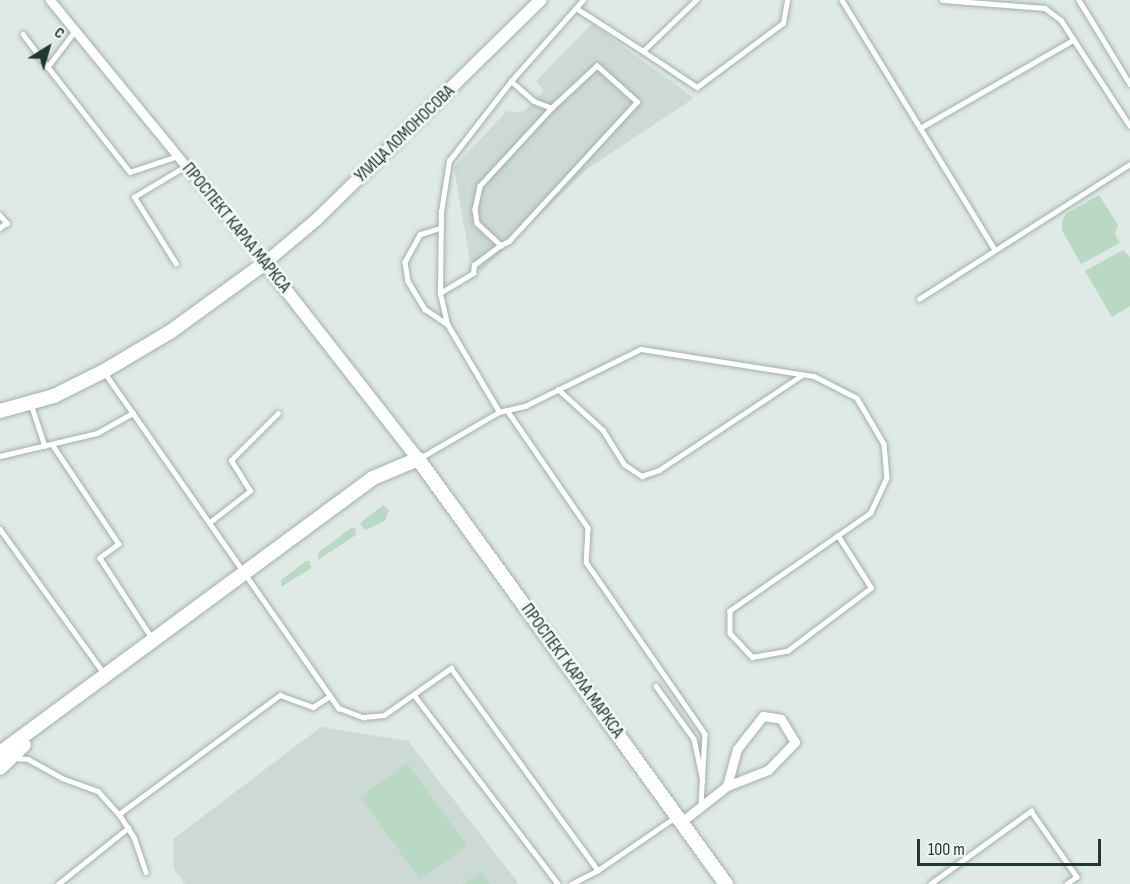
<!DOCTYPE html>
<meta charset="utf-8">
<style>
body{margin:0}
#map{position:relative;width:1130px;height:884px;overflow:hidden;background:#dfe9e5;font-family:"Sofia Sans Condensed",sans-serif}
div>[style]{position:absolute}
.built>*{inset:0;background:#cdd9d4}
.green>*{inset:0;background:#b9d9c4;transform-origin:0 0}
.roads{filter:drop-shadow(0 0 2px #a2b0ac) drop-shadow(0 0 2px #a2b0ac)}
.service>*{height:4.5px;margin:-2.25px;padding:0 2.25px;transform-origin:2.25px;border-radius:2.25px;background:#fff}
.minor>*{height:9px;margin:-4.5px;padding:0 4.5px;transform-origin:4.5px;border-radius:4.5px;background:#fff}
.tertiary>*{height:12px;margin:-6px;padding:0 6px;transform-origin:6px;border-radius:6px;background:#fff}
.secondary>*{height:14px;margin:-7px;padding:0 7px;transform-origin:7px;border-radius:7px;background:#fff}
span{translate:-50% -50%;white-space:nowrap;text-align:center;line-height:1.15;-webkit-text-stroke:6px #eff6f3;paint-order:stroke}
.street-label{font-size:18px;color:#213734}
.north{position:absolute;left:18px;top:18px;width:60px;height:60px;-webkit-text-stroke:4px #eff6f3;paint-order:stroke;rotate:37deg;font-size:16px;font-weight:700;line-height:24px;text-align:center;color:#213734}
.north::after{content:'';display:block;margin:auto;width:21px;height:27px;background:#213734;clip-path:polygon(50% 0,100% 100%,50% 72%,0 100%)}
.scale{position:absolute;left:917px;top:839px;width:184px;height:27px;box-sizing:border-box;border:3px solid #213734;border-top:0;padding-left:8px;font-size:18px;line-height:21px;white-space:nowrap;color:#213734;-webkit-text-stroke:4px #eff6f3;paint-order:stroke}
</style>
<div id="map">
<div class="built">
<i style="clip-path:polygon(592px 24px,694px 98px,587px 169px,481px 272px,470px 260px,454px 167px,507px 111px,522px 113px,544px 91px,536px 81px)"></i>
<i style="clip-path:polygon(321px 727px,408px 741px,519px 884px,185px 884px,174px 869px,173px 839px)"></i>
</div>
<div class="green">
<i style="clip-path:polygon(1099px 195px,1118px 225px,1115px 234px,1120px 243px,1081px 264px,1062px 230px,1062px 221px,1066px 214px)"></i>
<i style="clip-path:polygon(1123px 250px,1130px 257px,1130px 306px,1112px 317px,1085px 271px)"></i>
<i style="clip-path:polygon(383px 505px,389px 510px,385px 521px,365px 530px,360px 523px)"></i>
<i style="clip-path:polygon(351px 528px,355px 528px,356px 535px,318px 560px,318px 553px)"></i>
<i style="clip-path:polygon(306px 561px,310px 561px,311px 568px,281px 587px,281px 580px)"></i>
<i style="left:407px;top:763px;width:102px;height:58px;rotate:54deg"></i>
<i style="clip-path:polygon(481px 871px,491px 884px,463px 884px)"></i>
</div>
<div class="roads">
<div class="service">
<i style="left:842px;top:0;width:291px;rotate:58.5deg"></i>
<i style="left:942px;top:0;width:103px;rotate:4.4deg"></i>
<i style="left:1045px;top:8px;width:20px;rotate:37deg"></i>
<i style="left:1061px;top:20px;width:126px;rotate:56.9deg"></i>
<i style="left:1079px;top:0;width:98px;rotate:58.7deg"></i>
<i style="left:576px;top:8px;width:80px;rotate:32.7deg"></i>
<i style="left:643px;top:51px;width:74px;rotate:-43.9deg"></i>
<i style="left:74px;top:33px;width:43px;rotate:127.4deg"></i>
<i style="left:48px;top:67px;width:133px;rotate:52deg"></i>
<i style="left:130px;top:172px;width:51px;rotate:-18.4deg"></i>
<i style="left:23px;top:34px;width:41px;rotate:52.9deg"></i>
<i style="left:643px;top:51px;width:65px;rotate:33.7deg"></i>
<i style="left:697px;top:87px;width:107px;rotate:-36.7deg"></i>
<i style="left:783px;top:23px;width:23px;rotate:-80deg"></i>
<i style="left:511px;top:81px;width:30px;rotate:41deg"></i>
<i style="left:534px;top:101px;width:19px;rotate:21deg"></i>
<i style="left:552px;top:108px;width:106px;rotate:132.7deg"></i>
<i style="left:480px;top:186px;width:24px;rotate:102deg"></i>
<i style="left:475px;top:209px;width:14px;rotate:82deg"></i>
<i style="left:477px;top:223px;width:33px;rotate:43deg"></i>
<i style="left:501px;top:245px;width:9px;rotate:-27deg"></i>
<i style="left:509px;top:241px;width:189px;rotate:-47.4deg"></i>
<i style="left:637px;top:102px;width:54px;rotate:-138deg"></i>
<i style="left:597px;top:66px;width:62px;rotate:137deg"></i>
<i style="left:920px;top:128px;width:177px;rotate:-29.9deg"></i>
<i style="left:0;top:215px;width:11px;rotate:49deg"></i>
<i style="left:7px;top:223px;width:9px;rotate:144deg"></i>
<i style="left:441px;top:228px;width:22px;rotate:162deg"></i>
<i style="left:420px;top:235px;width:31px;rotate:119deg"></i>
<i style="left:405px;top:262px;width:19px;rotate:81deg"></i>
<i style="left:408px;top:281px;width:33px;rotate:59deg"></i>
<i style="left:425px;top:309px;width:27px;rotate:34deg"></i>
<i style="left:176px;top:264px;width:79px;rotate:-122.1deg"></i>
<i style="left:134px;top:197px;width:61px;rotate:-30.8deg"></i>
<i style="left:440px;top:293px;width:39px;rotate:-31deg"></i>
<i style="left:473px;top:273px;width:8px;rotate:-83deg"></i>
<i style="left:474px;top:265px;width:34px;rotate:-37deg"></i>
<i style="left:919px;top:299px;width:250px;rotate:-32.6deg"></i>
<i style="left:105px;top:373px;width:409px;rotate:55.1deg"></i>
<i style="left:339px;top:708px;width:26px;rotate:21deg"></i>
<i style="left:363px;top:717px;width:21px;rotate:-5deg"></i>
<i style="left:384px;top:715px;width:82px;rotate:-35deg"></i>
<i style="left:451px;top:668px;width:250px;rotate:54deg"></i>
<i style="left:558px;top:389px;width:61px;rotate:42.3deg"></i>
<i style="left:603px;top:430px;width:40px;rotate:58deg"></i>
<i style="left:624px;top:464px;width:22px;rotate:34deg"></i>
<i style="left:642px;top:476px;width:18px;rotate:-19deg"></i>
<i style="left:659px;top:470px;width:172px;rotate:-33.6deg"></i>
<i style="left:31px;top:404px;width:44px;rotate:71.6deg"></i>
<i style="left:507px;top:410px;width:143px;rotate:55.5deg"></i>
<i style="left:588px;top:528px;width:34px;rotate:93deg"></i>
<i style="left:586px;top:562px;width:209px;rotate:55.3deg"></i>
<i style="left:705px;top:734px;width:71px;rotate:93.2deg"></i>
<i style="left:499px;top:412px;width:27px;rotate:-13deg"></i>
<i style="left:525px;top:406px;width:129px;rotate:-26.2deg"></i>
<i style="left:641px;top:349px;width:175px;rotate:8.9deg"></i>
<i style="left:814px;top:376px;width:48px;rotate:27.1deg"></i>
<i style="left:857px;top:398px;width:53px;rotate:59.6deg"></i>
<i style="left:884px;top:444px;width:34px;rotate:85deg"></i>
<i style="left:887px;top:478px;width:38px;rotate:115deg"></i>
<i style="left:871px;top:513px;width:172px;rotate:145.2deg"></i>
<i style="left:730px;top:611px;width:22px;rotate:90deg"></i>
<i style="left:730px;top:633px;width:33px;rotate:47deg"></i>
<i style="left:752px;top:657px;width:36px;rotate:-10deg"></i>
<i style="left:787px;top:651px;width:105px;rotate:-36.9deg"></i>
<i style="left:871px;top:588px;width:62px;rotate:-122.4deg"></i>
<i style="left:52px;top:444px;width:120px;rotate:56.2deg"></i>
<i style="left:119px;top:544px;width:24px;rotate:144deg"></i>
<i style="left:100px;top:558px;width:95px;rotate:57deg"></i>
<i style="left:0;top:456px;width:100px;rotate:-13.3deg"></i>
<i style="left:97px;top:433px;width:41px;rotate:-29.1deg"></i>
<i style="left:420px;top:458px;width:91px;rotate:-30.2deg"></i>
<i style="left:499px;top:412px;width:102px;rotate:-120.6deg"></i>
<i style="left:447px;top:324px;width:32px;rotate:-103deg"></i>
<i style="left:440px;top:293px;width:81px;rotate:-89.3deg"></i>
<i style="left:441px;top:212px;width:52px;rotate:-81.1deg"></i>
<i style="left:449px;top:161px;width:101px;rotate:-52.2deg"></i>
<i style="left:511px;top:81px;width:108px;rotate:-48.4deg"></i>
<i style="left:210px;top:522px;width:51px;rotate:-37.8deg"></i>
<i style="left:250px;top:491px;width:36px;rotate:-122deg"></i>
<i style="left:231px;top:460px;width:66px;rotate:-45deg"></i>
<i style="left:0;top:529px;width:178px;rotate:54.2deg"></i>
<i style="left:656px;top:686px;width:65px;rotate:54.4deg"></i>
<i style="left:694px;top:739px;width:43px;rotate:77.9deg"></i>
<i style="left:415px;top:696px;width:236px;rotate:52.7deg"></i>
<i style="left:15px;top:758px;width:13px;rotate:4deg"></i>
<i style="left:28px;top:759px;width:39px;rotate:29deg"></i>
<i style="left:62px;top:778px;width:38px;rotate:20deg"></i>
<i style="left:98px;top:791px;width:31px;rotate:48deg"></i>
<i style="left:119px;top:814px;width:200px;rotate:-36.5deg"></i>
<i style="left:280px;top:695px;width:35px;rotate:20deg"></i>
<i style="left:313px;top:707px;width:20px;rotate:-33deg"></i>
<i style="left:119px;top:814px;width:27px;rotate:57deg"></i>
<i style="left:134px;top:837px;width:37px;rotate:71deg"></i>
<i style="left:58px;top:884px;width:90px;rotate:-38.7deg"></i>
<i style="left:571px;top:884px;width:30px;rotate:-27deg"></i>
<i style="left:598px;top:870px;width:92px;rotate:-34.4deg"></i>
<i style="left:930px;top:884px;width:125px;rotate:-35.9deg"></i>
<i style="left:1031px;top:811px;width:80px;rotate:55.1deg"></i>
<i style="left:1077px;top:877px;width:12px;rotate:145deg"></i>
</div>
<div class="minor">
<i style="left:50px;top:0;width:340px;rotate:50.7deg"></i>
<i style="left:680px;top:823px;width:60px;rotate:-38.2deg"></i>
<i style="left:727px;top:786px;width:38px;rotate:-75deg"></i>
<i style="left:737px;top:749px;width:42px;rotate:-51.8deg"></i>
<i style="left:763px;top:716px;width:18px;rotate:9deg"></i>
<i style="left:781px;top:719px;width:27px;rotate:59deg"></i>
<i style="left:795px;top:742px;width:39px;rotate:134deg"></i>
<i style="left:768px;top:770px;width:44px;rotate:158.7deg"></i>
</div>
<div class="tertiary">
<i style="left:418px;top:459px;width:249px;rotate:-128deg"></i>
<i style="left:265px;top:263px;width:68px;rotate:-40.2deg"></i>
<i style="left:317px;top:219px;width:313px;rotate:-44.4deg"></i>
</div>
<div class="secondary">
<i style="left:0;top:411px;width:56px;rotate:-15.5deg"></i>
<i style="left:54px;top:396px;width:56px;rotate:-26.6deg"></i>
<i style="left:104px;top:371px;width:77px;rotate:-30.6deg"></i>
<i style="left:170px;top:332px;width:117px;rotate:-36deg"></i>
<i style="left:0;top:753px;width:463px;rotate:-36.4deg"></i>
<i style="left:373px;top:478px;width:49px;rotate:-22.9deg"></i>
<i style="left:418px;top:459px;width:525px;rotate:54.07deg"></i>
<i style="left:0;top:768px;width:33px;rotate:-44deg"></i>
</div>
</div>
<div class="street-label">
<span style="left:405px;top:134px;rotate:-44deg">УЛИЦА ЛОМОНОСОВА</span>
<span style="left:236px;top:228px;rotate:51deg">ПРОСПЕКТ КАРЛА МАРКСА</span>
<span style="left:572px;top:671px;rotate:54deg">ПРОСПЕКТ КАРЛА МАРКСА</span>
</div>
<div class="north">С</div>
<div class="scale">100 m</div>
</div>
